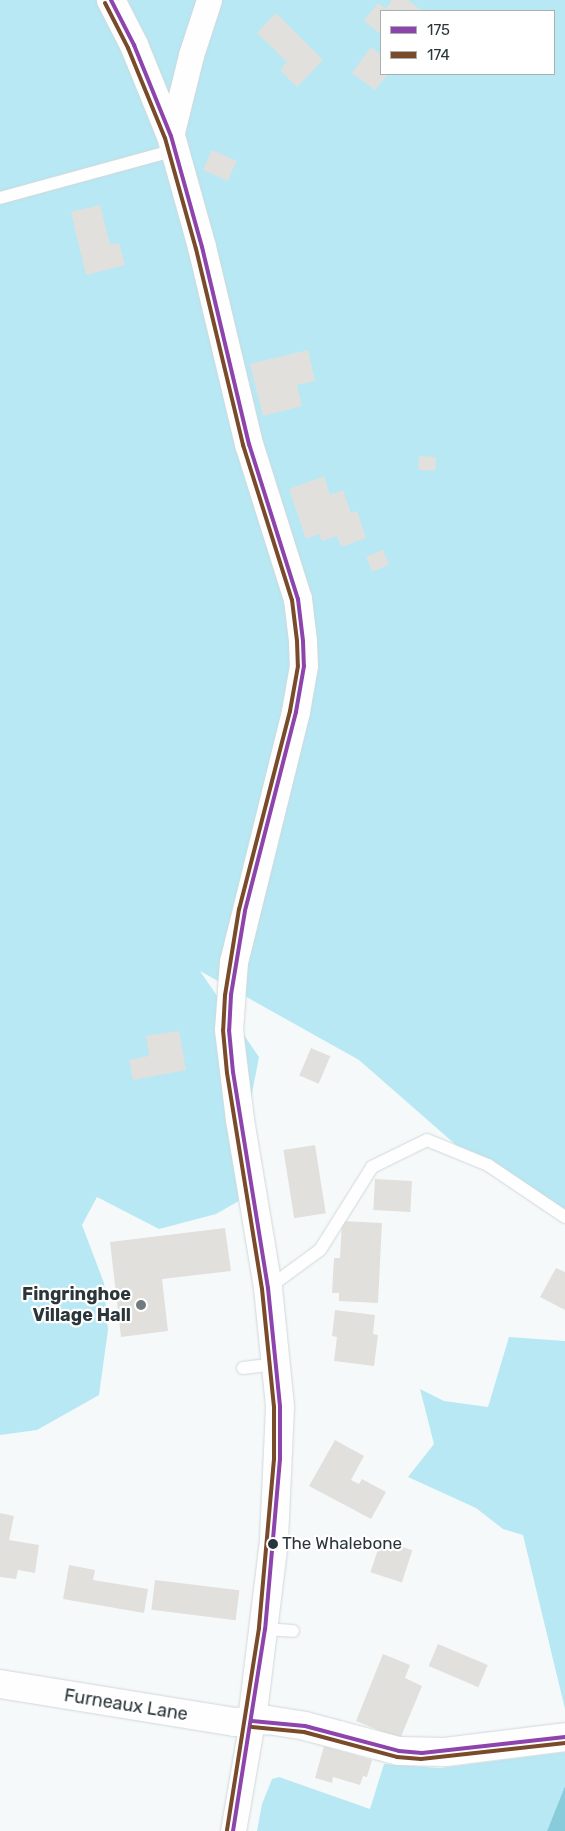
<!DOCTYPE html>
<style>
body{margin:0}
#map{position:relative;width:565px;height:1831px;overflow:hidden;background:#f6f9fa;font-family:Rubik,sans-serif}
div>[style]{position:absolute}
.green>*{inset:0;background:#b7e8f4}
.water>*{inset:0;background:#88ccdb}
.building>*{inset:0;background:#e2e0dd;transform-origin:0 0}
.roads{filter:drop-shadow(0 0 1px #d0d8da) drop-shadow(0 0 1px #d0d8da)}
.service>*{height:12px;margin:-6px;padding:0 6px;transform-origin:6px;border-radius:6px;background:#fefefe}
.minor>*{height:25px;margin:-12.5px;padding:0 12.5px;transform-origin:12.5px;border-radius:12.5px;background:#fefefe}
.tertiary>*{height:28px;margin:-14px;padding:0 14px;transform-origin:14px;border-radius:14px;background:#fefefe}
.bus-1>*{height:4px;margin:-2px;padding:0 2px;transform-origin:2px;border-radius:2px;background:#8e44ad}
.bus-2>*{height:4px;margin:-2px;padding:0 2px;transform-origin:2px;border-radius:2px;background:#7a4b2a}
.dots>*{width:14px;height:14px;translate:-50% -50%;box-sizing:border-box;border:2px solid #fff;border-radius:50%}
span{translate:-50% -50%;white-space:nowrap;text-align:center;line-height:1.15;-webkit-text-stroke:4.5px #fff;paint-order:stroke}
.bus-label{font-size:17px;color:#2a363a}
.left{translate:0 -50%;text-align:left}
.poi-label{font-size:18px;color:#2a363a;font-weight:700}
.right{translate:-100% -50%;text-align:right}
.street-label{font-size:18px;color:#2a363a}
.legend{position:absolute;left:380px;top:10px;width:175px;height:65px;box-sizing:border-box;background:#fff;border:1px solid #aaafb0;margin:0;padding:6px 9px;list-style:none;font-size:15px;color:#2a363a}
.legend li{display:flex;align-items:center;gap:10px;height:25px}
.legend b{width:25px;border:1px solid #aaafb0}
</style>
<div id="map">
<div class="green">
<i style="clip-path:polygon(evenodd,0 0,565px 0,565px 1212px,488px 1173px,359px 1060px,200px 971px,259px 1057px,238px 1166px,244px 1198px,216px 1214px,159px 1229px,97px 1197px,82px 1225px,104px 1283px,108px 1330px,99px 1395px,37px 1430px,0 1435px,0 0,381px 11px,554px 11px,554px 74px,381px 74px,381px 11px)"></i>
<i style="clip-path:polygon(509px 1337px,565px 1341px,565px 1709px,523px 1535px,503px 1529px,476px 1508px,408px 1477px,434px 1444px,420px 1389px,444px 1401px,488px 1407px)"></i>
<i style="clip-path:polygon(565px 1752px,565px 1786px,547px 1831px,257px 1831px,262px 1804px,272px 1779px,279px 1777px,370px 1809px,384px 1764px,440px 1768px)"></i>
</div>
<div class="water">
<i style="clip-path:polygon(565px 1786px,565px 1831px,547px 1831px)"></i>
</div>
<div class="building">
<i style="clip-path:polygon(392px 0,408px 0,422px 11px,381px 11px,381px 34px,364px 21px,378px 3px,386px 9px)"></i>
<i style="clip-path:polygon(276px 13px,323px 60px,297px 87px,280px 70px,287px 62px,257px 33px)"></i>
<i style="clip-path:polygon(371px 47px,381px 55px,381px 74px,388px 74px,375px 90px,352px 73px)"></i>
<i style="left:212px;top:150px;width:27px;height:22px;rotate:24deg"></i>
<i style="clip-path:polygon(100px 205px,110px 245px,119px 243px,125px 265px,86px 275px,71px 212px)"></i>
<i style="clip-path:polygon(308px 350px,315px 381px,297px 385px,302px 406px,263px 416px,250px 364px)"></i>
<i style="left:419px;top:456px;width:17px;height:14px;rotate:3deg"></i>
<i style="clip-path:polygon(324px 476px,330px 495px,343px 490px,351px 513px,357px 511px,366px 538px,341px 547px,337px 536px,322px 541px,319px 534px,306px 539px,289px 489px)"></i>
<i style="left:383px;top:550px;width:16px;height:18px;rotate:68deg"></i>
<i style="clip-path:polygon(179px 1031px,186px 1070px,133px 1080px,129px 1060px,149px 1056px,146px 1036px)"></i>
<i style="left:311px;top:1048px;width:21px;height:30px;rotate:23deg"></i>
<i style="left:315px;top:1145px;width:69px;height:32px;rotate:81deg"></i>
<i style="left:375px;top:1179px;width:37px;height:31px;rotate:3deg"></i>
<i style="clip-path:polygon(342px 1221px,382px 1223px,378px 1303px,339px 1301px,339px 1293px,332px 1293px,334px 1258px,340px 1258px)"></i>
<i style="clip-path:polygon(225px 1228px,231px 1271px,162px 1279px,168px 1331px,121px 1337px,110px 1242px)"></i>
<i style="clip-path:polygon(556px 1268px,565px 1272px,565px 1310px,540px 1297px)"></i>
<i style="clip-path:polygon(335px 1310px,375px 1315px,373px 1334px,378px 1335px,374px 1366px,334px 1361px,337px 1337px,332px 1336px)"></i>
<i style="clip-path:polygon(335px 1440px,364px 1456px,351px 1480px,359px 1484px,362px 1479px,386px 1492px,371px 1519px,309px 1486px)"></i>
<i style="clip-path:polygon(0 1513px,14px 1516px,9px 1540px,39px 1545px,35px 1573px,18px 1570px,16px 1579px,0 1577px)"></i>
<i style="left:381px;top:1540px;width:33px;height:34px;rotate:18deg"></i>
<i style="clip-path:polygon(69px 1565px,95px 1570px,93px 1580px,148px 1589px,144px 1613px,63px 1599px)"></i>
<i style="left:155px;top:1580px;width:85px;height:30px;rotate:7deg"></i>
<i style="left:438px;top:1644px;width:54px;height:24px;rotate:23deg"></i>
<i style="clip-path:polygon(383px 1654px,410px 1665px,405px 1678px,422px 1686px,400px 1739px,356px 1721px)"></i>
<i style="clip-path:polygon(324px 1746px,372px 1760px,367px 1777px,363px 1776px,360px 1785px,333px 1777px,332px 1783px,315px 1778px)"></i>
</div>
<div class="roads">
<div class="service">
<i style="left:0;top:198px;width:181px;rotate:-15.3deg"></i>
<i style="left:268px;top:1288px;width:64px;rotate:-36.2deg"></i>
<i style="left:320px;top:1250px;width:98px;rotate:-57.9deg"></i>
<i style="left:372px;top:1167px;width:61px;rotate:-26.1deg"></i>
<i style="left:427px;top:1140px;width:66px;rotate:22.3deg"></i>
<i style="left:488px;top:1165px;width:93px;rotate:34deg"></i>
<i style="left:243px;top:1368px;width:33px;rotate:-7deg"></i>
<i style="left:265px;top:1629px;width:28px;rotate:4deg"></i>
</div>
<div class="minor">
<i style="left:171px;top:136px;width:83px;rotate:-76.1deg"></i>
<i style="left:191px;top:55px;width:58px;rotate:-71.9deg"></i>
<i style="left:233px;top:1831px;width:112px;rotate:-80.2deg"></i>
</div>
<div class="tertiary">
<i style="left:111px;top:0;width:51px;rotate:62.9deg"></i>
<i style="left:134px;top:45px;width:98px;rotate:67.9deg"></i>
<i style="left:171px;top:136px;width:115px;rotate:74.4deg"></i>
<i style="left:202px;top:247px;width:203px;rotate:76.6deg"></i>
<i style="left:249px;top:444px;width:163px;rotate:72.5deg"></i>
<i style="left:298px;top:599px;width:42px;rotate:83.2deg"></i>
<i style="left:303px;top:641px;width:25px;rotate:88deg"></i>
<i style="left:304px;top:666px;width:47px;rotate:99.9deg"></i>
<i style="left:296px;top:712px;width:258px;rotate:103.9deg"></i>
<i style="left:234px;top:962px;width:68px;rotate:94.2deg"></i>
<i style="left:229px;top:1030px;width:91px;rotate:83deg"></i>
<i style="left:240px;top:1120px;width:170px;rotate:80.5deg"></i>
<i style="left:268px;top:1288px;width:120px;rotate:84.2deg"></i>
<i style="left:280px;top:1407px;width:134px;rotate:92.6deg"></i>
<i style="left:274px;top:1541px;width:181px;rotate:97deg"></i>
<i style="left:0;top:1684px;width:238px;rotate:9.2deg"></i>
<i style="left:235px;top:1722px;width:33px;rotate:-3deg"></i>
<i style="left:268px;top:1720px;width:37px;rotate:9deg"></i>
<i style="left:305px;top:1726px;width:97px;rotate:14.9deg"></i>
<i style="left:399px;top:1751px;width:46px;rotate:1.2deg"></i>
<i style="left:445px;top:1752px;width:121px;rotate:-7.1deg"></i>
</div>
</div>
<div class="bus-1">
<i style="left:111px;top:0;width:51px;rotate:62.9deg"></i>
<i style="left:134px;top:45px;width:98px;rotate:67.9deg"></i>
<i style="left:171px;top:136px;width:115px;rotate:74.4deg"></i>
<i style="left:202px;top:247px;width:203px;rotate:76.6deg"></i>
<i style="left:249px;top:444px;width:163px;rotate:72.5deg"></i>
<i style="left:298px;top:599px;width:42px;rotate:83.2deg"></i>
<i style="left:303px;top:641px;width:25px;rotate:88deg"></i>
<i style="left:304px;top:666px;width:47px;rotate:99.9deg"></i>
<i style="left:296px;top:712px;width:205px;rotate:104.4deg"></i>
<i style="left:245px;top:911px;width:85px;rotate:99.5deg"></i>
<i style="left:231px;top:995px;width:35px;rotate:93deg"></i>
<i style="left:229px;top:1030px;width:42px;rotate:84.6deg"></i>
<i style="left:233px;top:1072px;width:219px;rotate:80.8deg"></i>
<i style="left:268px;top:1288px;width:120px;rotate:84.2deg"></i>
<i style="left:280px;top:1407px;width:52px;rotate:90deg"></i>
<i style="left:280px;top:1459px;width:171px;rotate:95deg"></i>
<i style="left:265px;top:1629px;width:205px;rotate:99deg"></i>
<i style="left:252px;top:1721px;width:53px;rotate:5.4deg"></i>
<i style="left:305px;top:1726px;width:97px;rotate:14.9deg"></i>
<i style="left:399px;top:1751px;width:23px;rotate:5deg"></i>
<i style="left:422px;top:1753px;width:144px;rotate:-6.4deg"></i>
</div>
<div class="bus-2">
<i style="left:105px;top:3px;width:51px;rotate:62.9deg"></i>
<i style="left:128px;top:48px;width:97px;rotate:67.7deg"></i>
<i style="left:165px;top:138px;width:115px;rotate:74.4deg"></i>
<i style="left:196px;top:249px;width:202px;rotate:76.5deg"></i>
<i style="left:243px;top:445px;width:163px;rotate:72.5deg"></i>
<i style="left:292px;top:600px;width:41px;rotate:83deg"></i>
<i style="left:297px;top:641px;width:25px;rotate:88deg"></i>
<i style="left:298px;top:666px;width:46px;rotate:100.1deg"></i>
<i style="left:290px;top:711px;width:204px;rotate:104.4deg"></i>
<i style="left:239px;top:909px;width:87px;rotate:99.2deg"></i>
<i style="left:225px;top:995px;width:35px;rotate:93deg"></i>
<i style="left:223px;top:1030px;width:43px;rotate:84.7deg"></i>
<i style="left:227px;top:1073px;width:219px;rotate:80.8deg"></i>
<i style="left:262px;top:1289px;width:119px;rotate:84.2deg"></i>
<i style="left:274px;top:1407px;width:52px;rotate:90deg"></i>
<i style="left:274px;top:1459px;width:170px;rotate:95.1deg"></i>
<i style="left:259px;top:1628px;width:205px;rotate:99deg"></i>
<i style="left:252px;top:1727px;width:52px;rotate:5.5deg"></i>
<i style="left:304px;top:1732px;width:96px;rotate:15deg"></i>
<i style="left:397px;top:1757px;width:24px;rotate:5deg"></i>
<i style="left:421px;top:1759px;width:145px;rotate:-6.3deg"></i>
</div>
<div class="dots">
<i style="left:141px;top:1305px;background:#717a7d"></i>
<i style="left:273px;top:1544px;background:#2a363a"></i>
</div>
<div class="bus-label">
<span class="left" style="left:282px;top:1544px">The Whalebone</span>
</div>
<div class="poi-label">
<span class="right" style="left:131px;top:1305px">Fingringhoe<br>Village Hall</span>
</div>
<div class="street-label">
<span style="left:126px;top:1705px;rotate:9deg">Furneaux Lane</span>
</div>
<ul class="legend">
<li><b style="height:6px;background:#8e44ad"></b>175</li>
<li><b style="height:6px;background:#7a4b2a"></b>174</li>
</ul>
</div>
